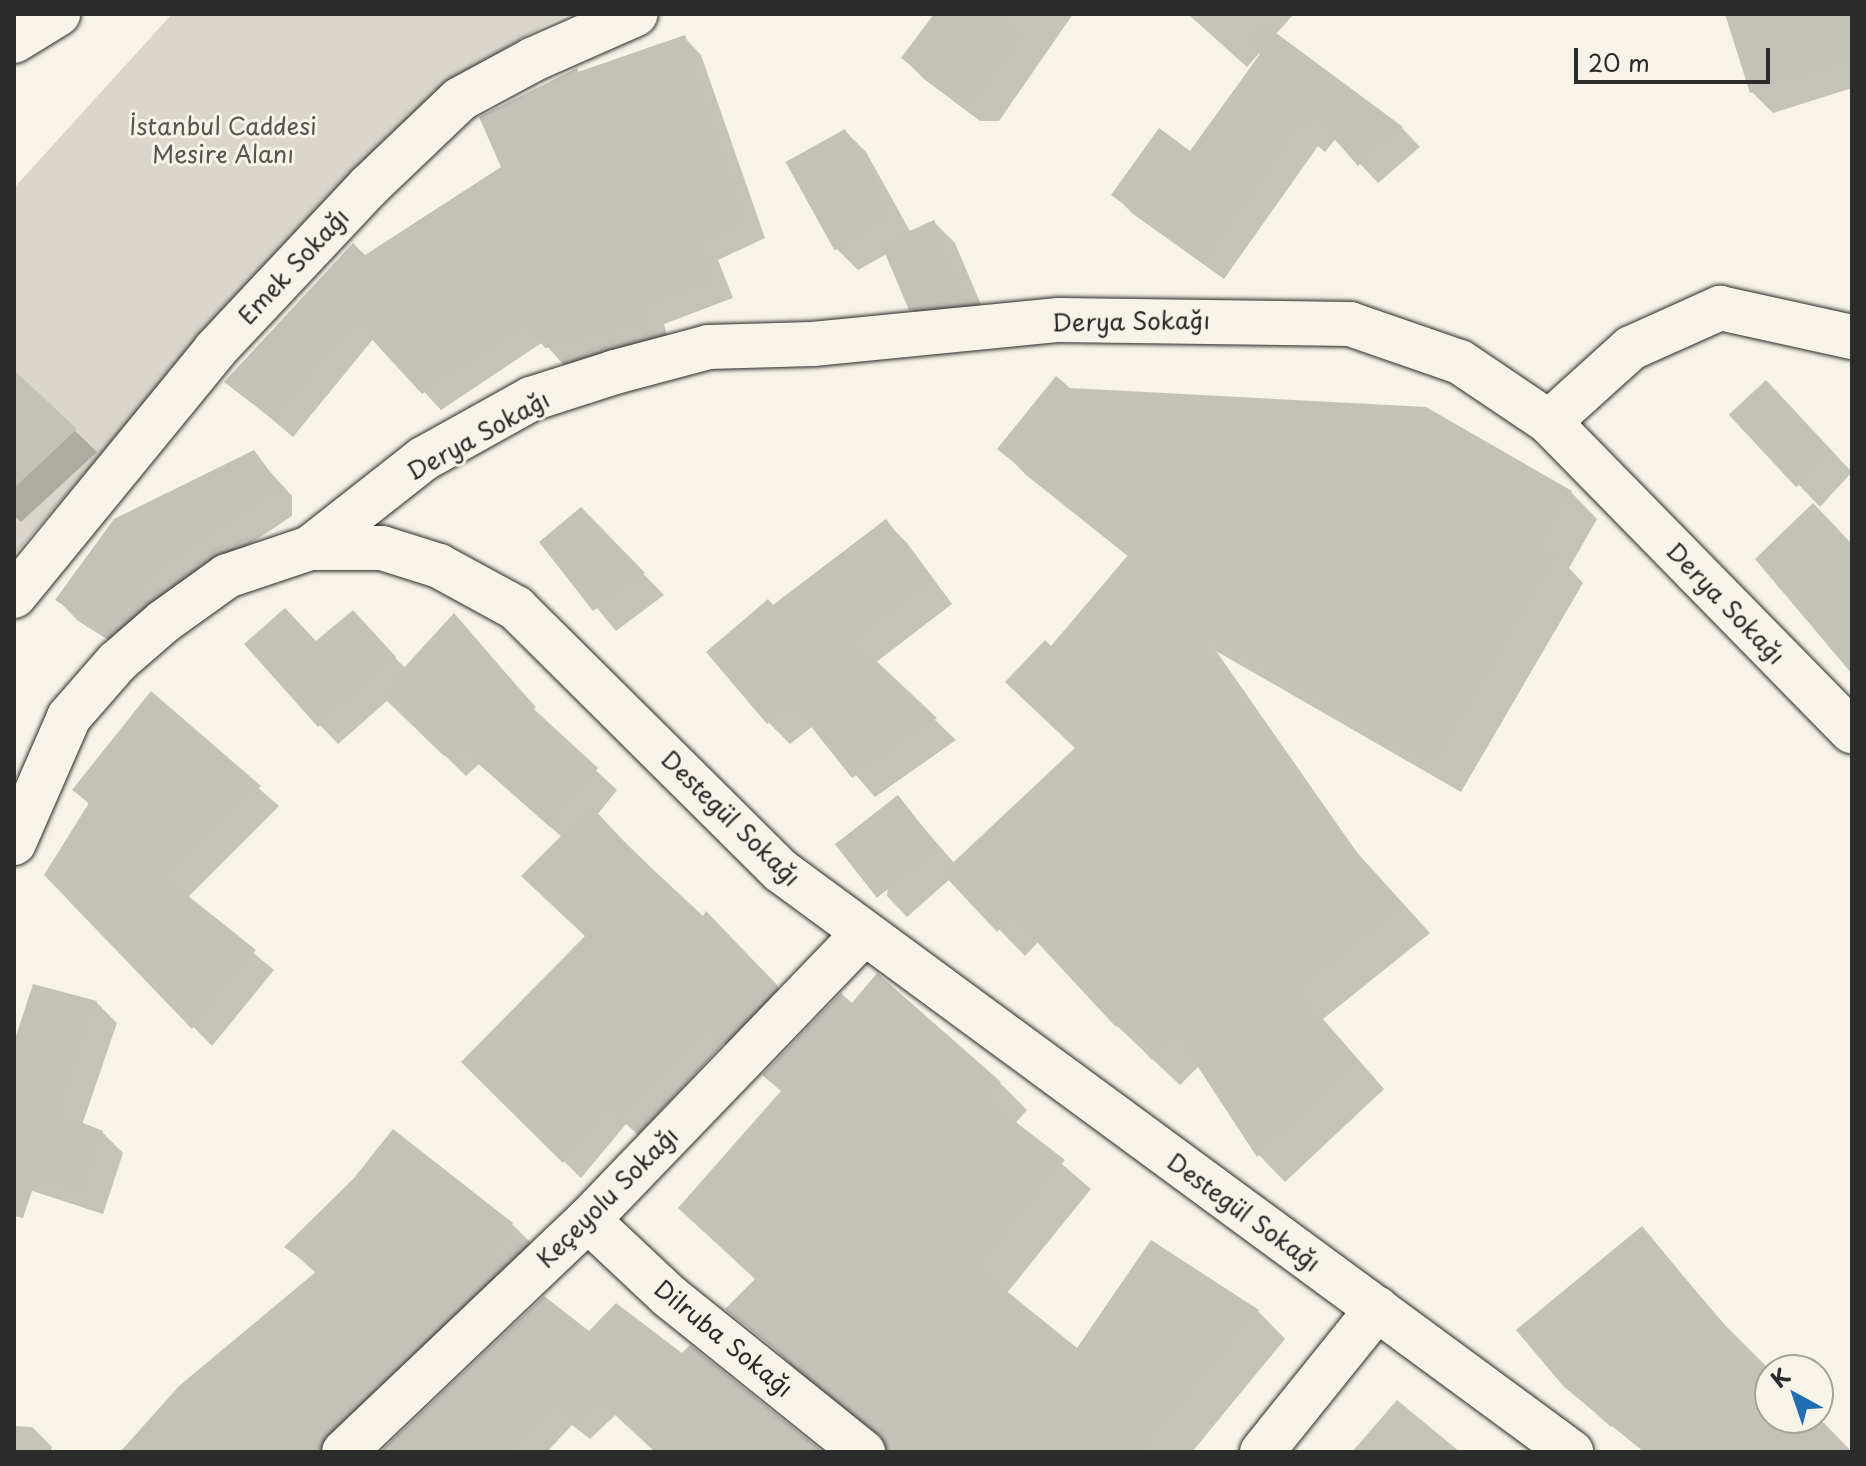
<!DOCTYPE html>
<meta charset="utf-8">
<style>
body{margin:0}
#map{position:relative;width:1866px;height:1466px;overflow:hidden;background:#f7f3e8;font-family:"Playpen Sans",sans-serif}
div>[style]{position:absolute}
.green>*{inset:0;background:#dad6cc}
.shadow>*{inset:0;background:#0003}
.building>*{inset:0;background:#c4c1b9;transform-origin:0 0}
.roads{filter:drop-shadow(0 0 2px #2b2b2b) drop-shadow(0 0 2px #2b2b2b)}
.street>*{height:44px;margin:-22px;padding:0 22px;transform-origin:22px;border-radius:22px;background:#f7f3e8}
.primary>*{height:44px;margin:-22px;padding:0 22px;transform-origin:22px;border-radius:22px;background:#f7f3e8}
span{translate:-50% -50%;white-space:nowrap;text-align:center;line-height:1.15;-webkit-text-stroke:6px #f7f3e8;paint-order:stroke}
.park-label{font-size:24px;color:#575653}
.street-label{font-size:24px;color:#2b2b2b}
.frame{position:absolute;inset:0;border:16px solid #2b2b2b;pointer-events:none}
.north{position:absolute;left:1754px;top:1354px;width:80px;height:80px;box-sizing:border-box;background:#f7f3e8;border:2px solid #a5a39c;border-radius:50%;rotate:320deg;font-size:22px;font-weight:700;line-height:32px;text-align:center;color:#2b2b2b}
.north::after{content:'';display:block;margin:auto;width:28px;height:36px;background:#1f6fb2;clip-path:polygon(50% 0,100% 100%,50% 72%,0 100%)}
.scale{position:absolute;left:1574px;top:48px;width:196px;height:36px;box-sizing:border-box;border:4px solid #2b2b2b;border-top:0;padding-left:10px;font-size:24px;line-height:28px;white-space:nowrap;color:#2b2b2b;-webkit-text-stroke:6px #f7f3e8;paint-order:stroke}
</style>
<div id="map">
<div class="green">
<i style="clip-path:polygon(172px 14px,569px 14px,535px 30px,457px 79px,194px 348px,14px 555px,14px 188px)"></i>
</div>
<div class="shadow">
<i style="clip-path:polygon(937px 14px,1073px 14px,999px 121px,980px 121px,924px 79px,903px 58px)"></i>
<i style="clip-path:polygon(1188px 14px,1294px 14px,1275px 35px,1402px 128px,1420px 147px,1378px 183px,1336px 138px,1325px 152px,1318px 146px,1224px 279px,1133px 214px,1114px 195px,1190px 154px,1266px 49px,1264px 48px,1247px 67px)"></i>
<i style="clip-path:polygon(1735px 14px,1852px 14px,1852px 88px,1773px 113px,1752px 92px)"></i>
<i style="clip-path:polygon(684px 37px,701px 55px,765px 238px,718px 260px,733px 298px,664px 324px,668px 341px,564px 365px,543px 342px,441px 410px,374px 338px,293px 437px,227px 381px,365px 258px,504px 168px,576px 70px,580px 73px)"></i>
<i style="clip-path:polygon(845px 131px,866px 152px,911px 233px,934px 222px,955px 243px,987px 319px,932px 330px,910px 308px,887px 254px,858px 270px,837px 249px)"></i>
<i style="clip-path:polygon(14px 372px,97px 452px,21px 522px,14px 515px)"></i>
<i style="clip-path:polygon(1069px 389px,1571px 492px,1597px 519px,1569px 568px,1583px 583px,1461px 792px,1216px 651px,1358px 854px,1430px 933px,1323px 1019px,1384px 1089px,1285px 1182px,1259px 1155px,1199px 1066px,1180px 1085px,1116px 1025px,1039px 941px,1025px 956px,950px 879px,907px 917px,887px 896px,898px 798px,955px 864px,1077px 748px,1052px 649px,1129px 557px,1026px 475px,1000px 448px)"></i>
<i style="clip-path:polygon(1787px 404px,1852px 472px,1820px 507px,1732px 415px)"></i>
<i style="clip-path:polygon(253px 453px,292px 496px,292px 516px,193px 582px,128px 652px,78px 621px,58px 600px)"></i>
<i style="clip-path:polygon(581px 510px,664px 595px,616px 631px,542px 542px)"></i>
<i style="clip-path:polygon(886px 522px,907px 543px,952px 604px,875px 663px,956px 740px,875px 797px,813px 726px,790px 744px,769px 723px)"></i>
<i style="clip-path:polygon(454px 616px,536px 707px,532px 711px,617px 790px,597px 815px,703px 918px,706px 914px,793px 1003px,742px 1057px,724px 1043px,638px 1135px,626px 1124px,581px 1178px,464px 1062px,587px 937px,563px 838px,479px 764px,466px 776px,388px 700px,338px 744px,320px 725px,316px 643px,371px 632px,406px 669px)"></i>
<i style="clip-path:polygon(151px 694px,279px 806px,187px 898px,274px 970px,212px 1046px,46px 875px,90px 805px,75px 790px)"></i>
<i style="clip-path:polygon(96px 1002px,117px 1023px,82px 1125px,102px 1132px,123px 1153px,103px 1214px,14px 1185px,14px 1048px)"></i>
<i style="clip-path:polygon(852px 1006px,1000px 1083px,1027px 1110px,1015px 1124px,1091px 1189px,1006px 1294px,1077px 1350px,1258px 1311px,1285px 1339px,1192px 1452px,889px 1452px,888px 1443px,793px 1367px,766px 1340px,782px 1092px)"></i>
<i style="clip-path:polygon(512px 1224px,532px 1244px,330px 1452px,123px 1452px,317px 1274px,287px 1247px)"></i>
<i style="clip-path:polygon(1642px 1228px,1724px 1324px,1611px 1427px,1565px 1386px)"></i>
<i style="clip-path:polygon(589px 1334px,677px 1357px,590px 1439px,572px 1425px,547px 1452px,383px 1452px)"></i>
<i style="clip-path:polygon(1397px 1400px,1460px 1452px,1352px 1452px)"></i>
<i style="clip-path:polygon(14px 1426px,32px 1427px,52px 1447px,50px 1452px,14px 1452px)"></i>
</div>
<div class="building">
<i style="clip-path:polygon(934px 14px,999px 14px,1026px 35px,970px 110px,901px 58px)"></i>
<i style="clip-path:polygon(1725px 14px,1852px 14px,1852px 60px,1750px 93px)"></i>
<i style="clip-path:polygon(1264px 24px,1403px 127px,1358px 166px,1317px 119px,1306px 134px,1299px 129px,1205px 262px,1111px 195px,1159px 128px,1190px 151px,1260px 54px,1248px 40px)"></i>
<i style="clip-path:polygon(685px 35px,748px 221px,702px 243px,717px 281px,648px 306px,652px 324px,545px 348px,526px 325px,422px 394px,356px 322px,275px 421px,224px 382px,353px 243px,365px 255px,501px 167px,479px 117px,577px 68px,578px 72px)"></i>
<i style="left:845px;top:129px;width:101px;height:68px;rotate:61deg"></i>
<i style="clip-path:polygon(934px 220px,967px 298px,948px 306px,909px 310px,881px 244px)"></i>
<i style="clip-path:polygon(14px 370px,77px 429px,14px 488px)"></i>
<i style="clip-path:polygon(1056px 376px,1070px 388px,1426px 407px,1572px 491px,1541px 545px,1558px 555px,1434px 767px,1195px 630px,1332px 825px,1405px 906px,1298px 992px,1359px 1061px,1257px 1157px,1177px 1035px,1152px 1060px,1123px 1028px,1115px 1026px,1012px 915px,997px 932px,942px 873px,1075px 748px,1005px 682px,1045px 640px,1051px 646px,1129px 554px,997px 449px)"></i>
<i style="left:1766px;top:380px;width:99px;height:51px;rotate:47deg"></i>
<i style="clip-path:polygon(254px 450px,282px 488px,172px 561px,106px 633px,55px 600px,114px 519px)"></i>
<i style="clip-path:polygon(1813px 503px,1852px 544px,1852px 674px,1755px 559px)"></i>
<i style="clip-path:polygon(581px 507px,645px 573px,593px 611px,539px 542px)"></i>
<i style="clip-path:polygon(886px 519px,933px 582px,855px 641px,937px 718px,852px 778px,793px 704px,767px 724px,706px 652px,768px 599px,773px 605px)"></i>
<i style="clip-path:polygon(285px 608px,316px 641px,353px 610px,396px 657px,318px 727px,244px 644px)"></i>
<i style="clip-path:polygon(454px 613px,516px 685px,512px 689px,598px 768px,550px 827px,456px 744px,444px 756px,380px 694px)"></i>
<i style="clip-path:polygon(151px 691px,261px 786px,167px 879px,256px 950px,192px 1029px,44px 875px,89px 803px,72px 790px)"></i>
<i style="left:898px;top:795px;width:68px;height:80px;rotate:52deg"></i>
<i style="clip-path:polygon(591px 806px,633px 851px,703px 916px,706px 911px,778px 986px,724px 1042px,707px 1028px,620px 1120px,609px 1109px,563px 1163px,461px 1062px,585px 936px,521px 876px)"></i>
<i style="clip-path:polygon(877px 973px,1001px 1082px,986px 1099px,1065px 1160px,978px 1268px,1077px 1348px,1151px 1240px,1259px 1310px,1142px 1452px,887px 1452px,879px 1432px,725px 1309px,755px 1279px,678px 1208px,781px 1091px,762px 1075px,841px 993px,852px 1003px)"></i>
<i style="clip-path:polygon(33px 984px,97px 1001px,59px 1113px,103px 1131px,82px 1194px,36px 1179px,23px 1218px,14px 1216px,14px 1042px)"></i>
<i style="clip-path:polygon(393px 1129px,513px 1223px,509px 1228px,513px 1232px,491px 1254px,505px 1265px,327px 1434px,320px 1452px,120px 1452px,179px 1386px,318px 1270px,284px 1247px,354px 1178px)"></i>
<i style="clip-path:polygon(1642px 1226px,1718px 1318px,1770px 1370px,1770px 1418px,1818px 1417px,1852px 1452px,1644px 1452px,1564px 1387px,1516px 1330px)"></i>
<i style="clip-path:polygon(544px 1296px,589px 1331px,616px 1303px,682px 1353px,690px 1345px,823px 1452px,655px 1452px,600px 1401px,575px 1425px,552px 1408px,511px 1452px,380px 1452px)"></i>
</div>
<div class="roads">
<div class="street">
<i style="left:1549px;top:422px;width:110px;rotate:-42.1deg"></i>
<i style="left:1631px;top:348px;width:98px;rotate:-24.2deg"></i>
<i style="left:1720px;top:308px;width:135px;rotate:12.4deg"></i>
<i style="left:310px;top:548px;width:144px;rotate:-38.2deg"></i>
<i style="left:423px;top:459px;width:124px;rotate:-29.1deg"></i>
<i style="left:531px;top:399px;width:88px;rotate:-17.8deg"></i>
<i style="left:615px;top:372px;width:96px;rotate:-15deg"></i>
<i style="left:708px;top:347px;width:105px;rotate:-1.6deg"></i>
<i style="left:813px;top:344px;width:247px;rotate:-5.6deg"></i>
<i style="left:1059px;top:320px;width:291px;rotate:0.8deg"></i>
<i style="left:1350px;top:324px;width:116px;rotate:19.1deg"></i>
<i style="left:1460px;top:362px;width:107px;rotate:34deg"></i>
<i style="left:1549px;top:422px;width:433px;rotate:45.6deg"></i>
<i style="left:14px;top:596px;width:318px;rotate:-50.7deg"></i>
<i style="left:215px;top:350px;width:224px;rotate:-46.8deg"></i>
<i style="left:368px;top:187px;width:127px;rotate:-43.7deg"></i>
<i style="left:460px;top:99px;width:84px;rotate:-28.4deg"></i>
<i style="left:534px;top:59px;width:111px;rotate:-23.8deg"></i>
<i style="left:14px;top:843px;width:137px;rotate:-66.4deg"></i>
<i style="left:69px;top:717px;width:73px;rotate:-48.9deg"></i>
<i style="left:117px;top:662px;width:61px;rotate:-41deg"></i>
<i style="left:163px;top:622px;width:79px;rotate:-35.7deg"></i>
<i style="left:227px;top:576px;width:88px;rotate:-18.6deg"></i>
<i style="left:310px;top:548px;width:72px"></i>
<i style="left:382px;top:548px;width:60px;rotate:17.5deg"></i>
<i style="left:439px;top:566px;width:88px;rotate:28.6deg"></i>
<i style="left:516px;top:608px;width:373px;rotate:44.8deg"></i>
<i style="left:781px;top:871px;width:981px;rotate:36.33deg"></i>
<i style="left:588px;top:1220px;width:112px;rotate:43.2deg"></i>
<i style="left:670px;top:1297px;width:248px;rotate:38.8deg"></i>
<i style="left:344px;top:1452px;width:337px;rotate:-43.6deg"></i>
<i style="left:588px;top:1220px;width:397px;rotate:-46.1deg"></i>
<i style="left:1262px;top:1452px;width:184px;rotate:-51.2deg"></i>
</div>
<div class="primary">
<i style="left:14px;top:41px;width:52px;rotate:-31.5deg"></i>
</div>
</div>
<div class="park-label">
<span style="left:223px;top:140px">İstanbul Caddesi<br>Mesire Alanı</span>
</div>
<div class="street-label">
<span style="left:293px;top:266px;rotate:-47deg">Emek Sokağı</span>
<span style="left:1131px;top:321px;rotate:-1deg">Derya Sokağı</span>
<span style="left:478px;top:435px;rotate:-29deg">Derya Sokağı</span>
<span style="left:1726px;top:603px;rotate:46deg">Derya Sokağı</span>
<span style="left:731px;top:818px;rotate:44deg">Destegül Sokağı</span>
<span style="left:607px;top:1197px;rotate:-45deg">Keçeyolu Sokağı</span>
<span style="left:1244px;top:1212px;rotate:36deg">Destegül Sokağı</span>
<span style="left:724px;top:1338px;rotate:39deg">Dilruba Sokağı</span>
</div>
<div class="frame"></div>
<div class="north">K</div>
<div class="scale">20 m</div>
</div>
